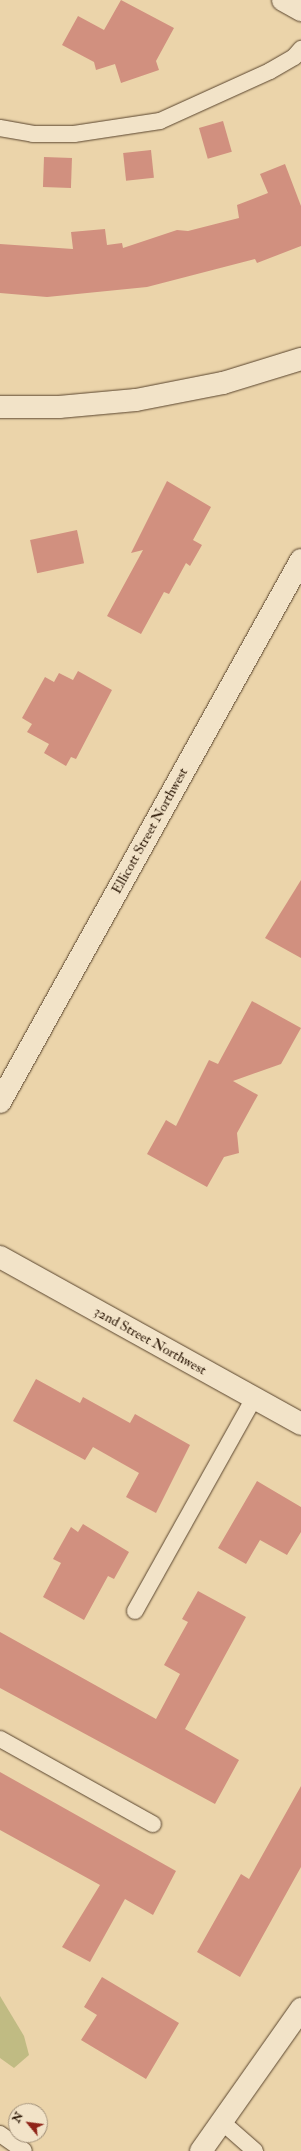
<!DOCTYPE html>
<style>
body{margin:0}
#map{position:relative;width:301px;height:2151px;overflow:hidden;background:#ebd4aa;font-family:"IM FELL Double Pica",serif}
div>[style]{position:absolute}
.green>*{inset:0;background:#c0bb83}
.building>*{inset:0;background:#d1907f;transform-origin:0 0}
.roads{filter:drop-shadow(0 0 1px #5a452e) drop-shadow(0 0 1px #5a452e)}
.service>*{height:16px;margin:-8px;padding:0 8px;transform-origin:8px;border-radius:8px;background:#f2e3c8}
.minor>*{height:22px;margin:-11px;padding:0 11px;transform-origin:11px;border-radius:11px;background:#f2e3c8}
span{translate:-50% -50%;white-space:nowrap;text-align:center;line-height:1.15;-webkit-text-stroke:3px #f2e3c8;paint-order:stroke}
.street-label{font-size:14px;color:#291504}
.north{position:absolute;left:8px;top:2103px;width:40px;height:40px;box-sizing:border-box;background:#f2e3c8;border:1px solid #a2917a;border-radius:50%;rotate:299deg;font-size:11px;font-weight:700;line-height:16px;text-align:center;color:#291504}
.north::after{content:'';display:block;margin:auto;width:14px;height:18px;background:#8f2418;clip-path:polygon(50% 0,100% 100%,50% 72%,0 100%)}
</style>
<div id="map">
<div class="green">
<i style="clip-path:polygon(0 1996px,24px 2036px,29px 2055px,14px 2068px,0 2058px)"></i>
</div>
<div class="building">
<i style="clip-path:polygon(121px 0,174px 28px,156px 61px,159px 70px,121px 83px,115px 64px,96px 70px,94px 62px,62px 45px,78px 16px,104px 30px)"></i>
<i style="left:223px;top:121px;width:32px;height:25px;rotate:74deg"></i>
<i style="left:151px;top:150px;width:28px;height:28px;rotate:84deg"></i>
<i style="left:44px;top:157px;width:28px;height:30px;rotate:2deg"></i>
<i style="clip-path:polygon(285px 164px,301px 206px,301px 246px,257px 263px,255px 259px,147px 287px,47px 297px,0 293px,0 244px,73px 249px,71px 232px,105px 229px,107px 245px,122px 243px,123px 248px,177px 230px,188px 231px,239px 218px,237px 205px,268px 193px,260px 174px)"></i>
<i style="clip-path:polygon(167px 481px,211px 507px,193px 540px,202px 545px,190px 566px,186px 563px,169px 594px,164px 592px,141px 634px,107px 616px,143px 550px,131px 553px)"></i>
<i style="left:77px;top:530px;width:34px;height:48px;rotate:78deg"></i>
<i style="clip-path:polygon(78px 671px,112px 690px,76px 759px,71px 757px,66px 766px,44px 753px,49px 744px,27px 732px,32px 724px,22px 718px,45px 677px,54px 682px,59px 673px,73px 680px)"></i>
<i style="clip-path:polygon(301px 880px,301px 958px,265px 938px)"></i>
<i style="clip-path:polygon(252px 1001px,301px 1028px,281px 1064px,233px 1081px,258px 1095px,237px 1133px,239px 1153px,224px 1157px,207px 1187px,147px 1154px,166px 1120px,176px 1126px,209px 1060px,218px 1064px)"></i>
<i style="clip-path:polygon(36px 1379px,80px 1403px,83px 1397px,130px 1423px,135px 1414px,190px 1445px,156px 1513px,126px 1497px,139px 1473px,93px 1447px,85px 1460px,13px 1421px)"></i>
<i style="clip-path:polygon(257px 1481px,301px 1507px,301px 1532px,287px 1555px,260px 1540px,246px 1564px,218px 1548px)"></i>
<i style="clip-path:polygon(83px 1524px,129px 1552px,114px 1579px,108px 1576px,84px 1620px,43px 1597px,61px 1563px,53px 1559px,71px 1527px,78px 1532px)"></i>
<i style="clip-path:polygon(198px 1591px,246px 1617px,185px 1729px,239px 1760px,215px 1804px,0 1688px,0 1632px,156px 1719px,180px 1674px,164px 1665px,188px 1622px,182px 1619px)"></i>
<i style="clip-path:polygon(0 1772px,176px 1871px,153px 1915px,125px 1899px,90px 1962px,62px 1947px,100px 1885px,0 1830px)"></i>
<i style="clip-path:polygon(301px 1786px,301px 1867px,240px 1977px,197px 1952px,241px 1874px,249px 1879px)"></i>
<i style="clip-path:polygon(102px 1977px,179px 2023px,146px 2079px,81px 2040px,97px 2015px,84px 2007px)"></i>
</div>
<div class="roads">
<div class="service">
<i style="left:0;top:128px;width:34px;rotate:10deg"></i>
<i style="left:33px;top:134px;width:41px"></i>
<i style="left:74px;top:134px;width:87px;rotate:-8.6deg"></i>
<i style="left:160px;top:121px;width:121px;rotate:-24.4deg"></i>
<i style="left:270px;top:71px;width:28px;rotate:-30deg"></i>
<i style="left:294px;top:57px;width:11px;rotate:-49deg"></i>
<i style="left:135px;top:1611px;width:244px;rotate:-60.8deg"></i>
<i style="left:0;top:1739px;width:175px;rotate:29.1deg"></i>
<i style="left:222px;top:2122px;width:44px;rotate:41.3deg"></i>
<i style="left:0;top:2134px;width:29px;rotate:35deg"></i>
</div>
<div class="minor">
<i style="left:283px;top:0;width:21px;rotate:29deg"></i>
<i style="left:0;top:407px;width:59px"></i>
<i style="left:59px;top:407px;width:77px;rotate:-5.2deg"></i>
<i style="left:136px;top:400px;width:89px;rotate:-11.1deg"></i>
<i style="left:223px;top:383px;width:82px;rotate:-17.1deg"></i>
<i style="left:0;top:1102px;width:620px;rotate:-60.95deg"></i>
<i style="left:0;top:1257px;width:344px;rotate:29deg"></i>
<i style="left:201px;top:2151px;width:174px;rotate:-54.8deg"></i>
</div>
</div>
<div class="street-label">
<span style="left:150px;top:831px;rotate:-61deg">Ellicott Street Northwest</span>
<span style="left:150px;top:1341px;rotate:29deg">32nd Street Northwest</span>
</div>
<div class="north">N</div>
</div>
